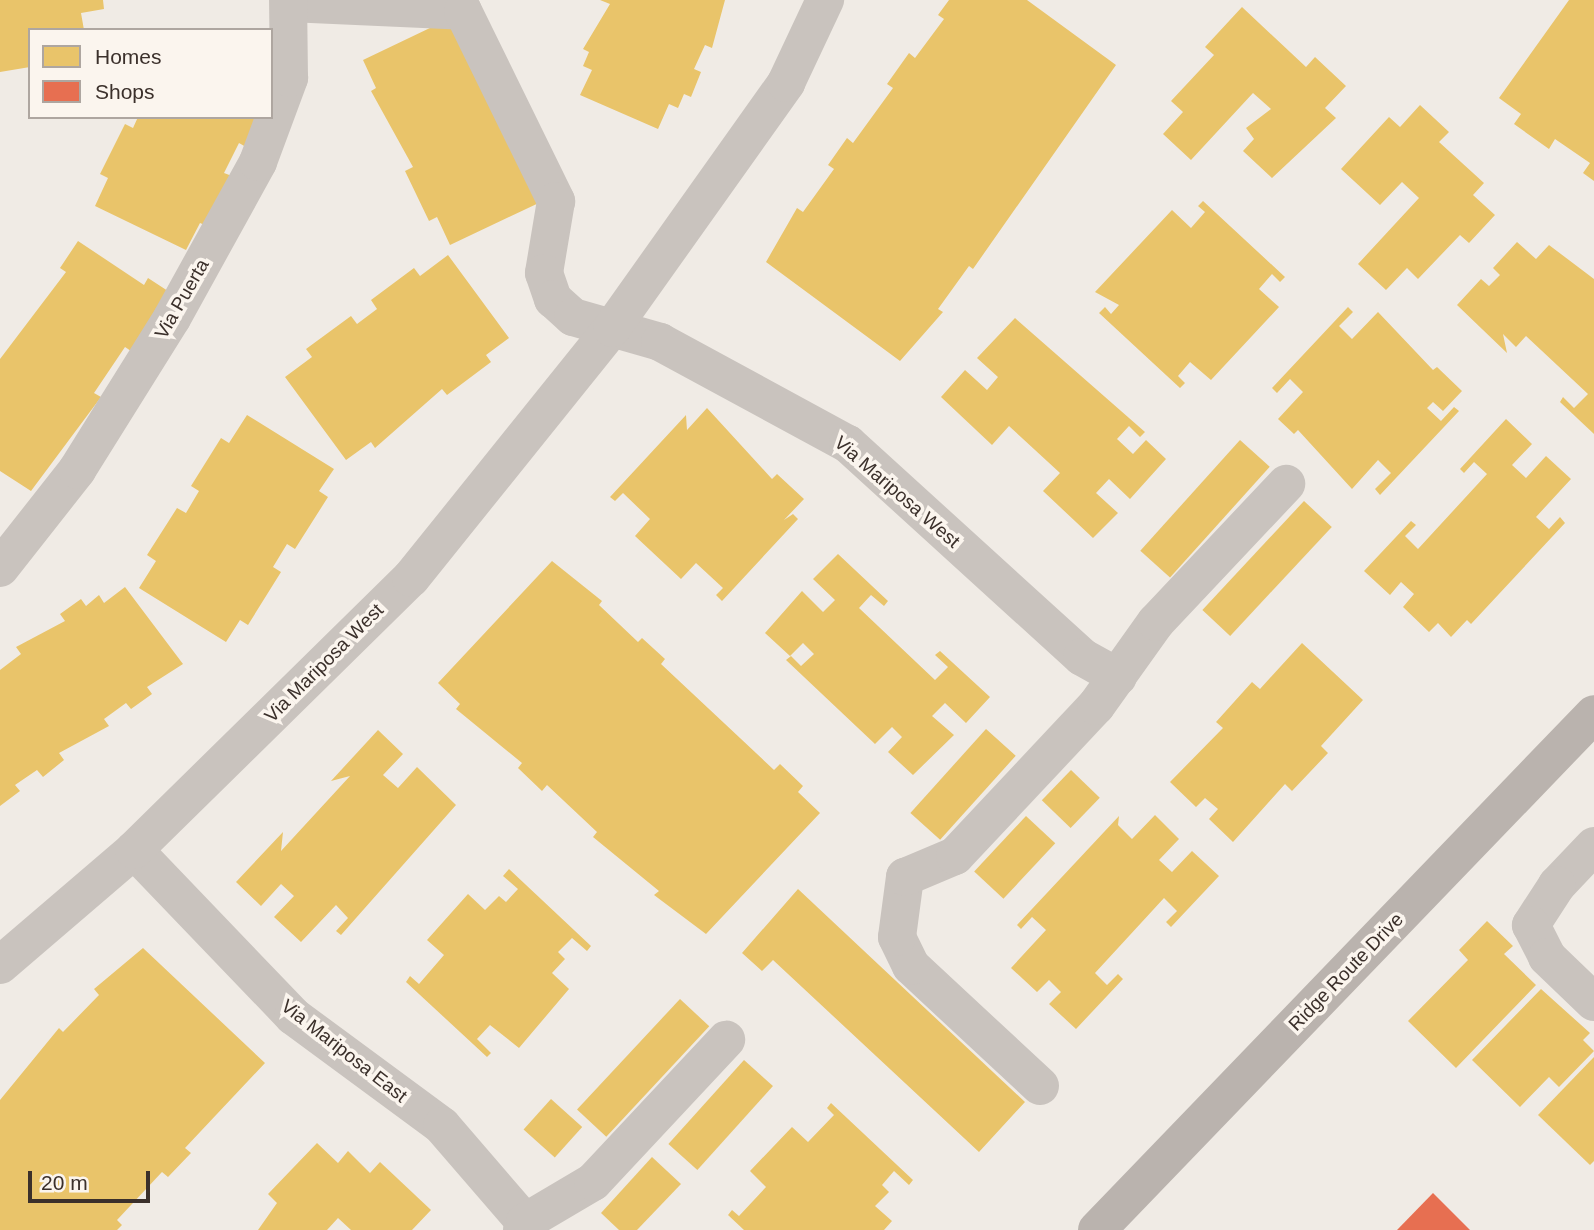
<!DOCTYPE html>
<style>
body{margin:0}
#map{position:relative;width:1594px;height:1230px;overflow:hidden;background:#f0ebe5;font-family:Arial,sans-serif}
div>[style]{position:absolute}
.homes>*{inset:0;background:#e9c46a;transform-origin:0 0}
.shops>*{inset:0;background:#e76f51}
.minor>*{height:38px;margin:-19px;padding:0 19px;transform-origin:19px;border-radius:19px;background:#c9c3be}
.tertiary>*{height:38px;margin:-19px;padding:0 19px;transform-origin:19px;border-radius:19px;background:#c9c3be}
.secondary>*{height:38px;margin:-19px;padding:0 19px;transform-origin:19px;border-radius:19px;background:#bab3ae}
span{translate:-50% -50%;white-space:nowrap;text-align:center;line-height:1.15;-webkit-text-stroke:7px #fbf5ee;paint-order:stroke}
.street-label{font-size:19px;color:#3b302b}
.legend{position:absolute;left:28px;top:28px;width:245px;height:91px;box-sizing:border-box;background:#fbf5ee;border:2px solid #aea6a0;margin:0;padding:9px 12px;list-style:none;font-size:21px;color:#3b302b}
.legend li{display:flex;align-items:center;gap:14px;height:35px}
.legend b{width:35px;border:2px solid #aea6a0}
.scale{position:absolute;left:28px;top:1171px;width:122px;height:32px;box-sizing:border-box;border:4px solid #3b302b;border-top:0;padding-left:9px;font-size:21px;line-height:24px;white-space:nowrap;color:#3b302b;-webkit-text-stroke:5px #fbf5ee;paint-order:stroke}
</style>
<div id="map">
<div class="homes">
<i style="clip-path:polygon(0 0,103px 0,104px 9px,81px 13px,84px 30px,30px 30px,30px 67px,0 72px)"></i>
<i style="clip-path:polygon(600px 0,725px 0,712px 48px,705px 45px,694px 69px,701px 72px,691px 97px,684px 94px,678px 108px,669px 104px,658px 129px,580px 95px,592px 70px,583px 66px,589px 52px,583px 49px,610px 4px)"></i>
<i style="clip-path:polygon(949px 0,1027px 0,1116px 65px,973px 269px,969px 266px,938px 309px,943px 312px,900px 361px,766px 262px,797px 208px,803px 212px,834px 169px,828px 165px,847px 138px,853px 143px,893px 88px,887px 84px,909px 53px,915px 58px,944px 19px,938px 15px)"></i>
<i style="clip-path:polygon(1569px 0,1594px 0,1594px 181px,1583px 173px,1590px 163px,1555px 139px,1549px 149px,1514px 124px,1521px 114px,1499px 98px)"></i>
<i style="clip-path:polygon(1242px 7px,1306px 67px,1315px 57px,1346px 86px,1325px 108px,1336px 118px,1272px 178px,1243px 151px,1254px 139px,1246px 128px,1271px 109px,1253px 93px,1191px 160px,1163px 134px,1183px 112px,1171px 101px,1214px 55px,1205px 47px)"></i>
<i style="clip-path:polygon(455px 16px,543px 201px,450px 245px,437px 217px,429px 221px,405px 171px,413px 167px,371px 91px,376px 88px,363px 60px)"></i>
<i style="clip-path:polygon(1420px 105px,1449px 132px,1439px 142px,1484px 183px,1473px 195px,1495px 215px,1469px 243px,1460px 235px,1418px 279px,1407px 268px,1386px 290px,1358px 264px,1419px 198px,1402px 182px,1380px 205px,1341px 169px,1389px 117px,1400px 127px)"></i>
<i style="clip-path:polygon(138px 117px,261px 117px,246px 147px,239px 143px,224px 173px,232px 176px,207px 226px,200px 223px,186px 250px,95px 206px,108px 178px,100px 174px,125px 124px,133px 128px)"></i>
<i style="clip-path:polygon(1203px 201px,1285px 277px,1280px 282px,1272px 274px,1259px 289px,1279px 307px,1211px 380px,1190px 362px,1178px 376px,1185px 383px,1180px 388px,1099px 313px,1105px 307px,1111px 314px,1119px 305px,1095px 292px,1172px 210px,1191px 228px,1205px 212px,1198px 206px)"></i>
<i style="clip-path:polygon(78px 241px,144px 285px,148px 278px,171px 293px,131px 351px,125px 347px,94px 393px,101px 397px,31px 491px,0 471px,0 359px,66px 272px,60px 268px)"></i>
<i style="clip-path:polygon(1517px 242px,1536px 259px,1549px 245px,1594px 279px,1594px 434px,1560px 402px,1563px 397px,1574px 408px,1588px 394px,1526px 336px,1516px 347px,1503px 334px,1507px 353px,1457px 305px,1481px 279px,1489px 286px,1500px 275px,1493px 268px)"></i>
<i style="clip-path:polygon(448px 255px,509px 338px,486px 355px,491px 362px,447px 395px,442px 389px,375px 448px,371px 442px,346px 460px,285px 377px,312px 357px,306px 349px,351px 316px,357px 324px,377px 309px,371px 300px,414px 268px,420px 276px)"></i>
<i style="clip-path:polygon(1348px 307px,1353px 312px,1339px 326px,1352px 339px,1378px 312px,1433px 370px,1437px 367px,1462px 391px,1443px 411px,1433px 402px,1427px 408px,1441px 421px,1454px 407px,1459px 411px,1380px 495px,1375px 489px,1391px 473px,1378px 460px,1352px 489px,1298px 430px,1294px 434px,1278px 419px,1303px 392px,1290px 379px,1277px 393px,1272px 388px)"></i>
<i style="clip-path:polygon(1015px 318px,1145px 432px,1140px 437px,1129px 426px,1117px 439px,1133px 454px,1146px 440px,1166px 459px,1130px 499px,1109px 479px,1096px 493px,1118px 513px,1093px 538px,1043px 491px,1060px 473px,1009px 426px,992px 445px,941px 397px,965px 370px,987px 390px,998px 377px,977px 358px)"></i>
<i style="clip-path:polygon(707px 408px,772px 479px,777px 474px,804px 499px,784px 520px,793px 514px,798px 519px,722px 601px,716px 595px,723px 588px,696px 563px,681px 579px,635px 536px,650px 519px,623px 493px,615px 501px,610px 497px,686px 415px,687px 430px)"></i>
<i style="clip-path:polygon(247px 415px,334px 469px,319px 491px,328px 497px,295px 549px,287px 544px,273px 567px,281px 572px,248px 625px,240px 620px,226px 642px,139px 588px,156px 561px,147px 555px,177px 508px,186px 513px,199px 491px,191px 486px,221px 438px,229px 443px)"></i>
<i style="clip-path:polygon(1506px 419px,1532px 444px,1512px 465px,1526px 478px,1546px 456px,1571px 479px,1536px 517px,1549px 529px,1560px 517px,1565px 523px,1471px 624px,1467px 620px,1451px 637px,1438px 623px,1429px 632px,1403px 607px,1414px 594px,1401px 582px,1390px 595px,1364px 571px,1411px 521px,1416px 525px,1405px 536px,1418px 549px,1487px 474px,1474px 462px,1464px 473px,1460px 469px)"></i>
<i style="left:1240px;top:440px;width:40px;height:149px;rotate:42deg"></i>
<i style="left:1304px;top:501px;width:38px;height:149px;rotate:43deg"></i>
<i style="clip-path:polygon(838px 554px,888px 601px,884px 606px,871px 595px,859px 608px,935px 680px,948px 667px,935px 655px,940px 651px,990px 697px,966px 723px,945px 703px,932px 716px,954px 735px,913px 775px,888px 752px,902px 737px,892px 727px,875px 744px,786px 660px,791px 656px,801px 666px,814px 654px,803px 643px,790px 656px,765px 633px,802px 591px,823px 612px,835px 600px,813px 579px)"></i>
<i style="clip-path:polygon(552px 561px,602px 601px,599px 605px,638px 642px,642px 638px,665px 659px,661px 664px,774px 770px,780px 764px,803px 786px,798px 792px,820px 813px,706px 934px,654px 895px,659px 891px,593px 837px,597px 832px,547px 785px,542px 791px,518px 768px,522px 763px,456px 709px,460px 704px,438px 683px)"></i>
<i style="clip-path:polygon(125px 587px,183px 664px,147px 687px,152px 694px,131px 709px,126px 703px,104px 719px,109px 726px,59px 753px,64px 760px,43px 777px,37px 770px,15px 785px,20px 791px,0 806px,0 670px,21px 654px,16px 647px,65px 621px,60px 614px,81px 599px,86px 606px,99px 595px,104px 603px)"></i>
<i style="clip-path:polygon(1302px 643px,1363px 700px,1321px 746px,1328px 753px,1292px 791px,1285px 784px,1233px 842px,1209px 819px,1218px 809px,1205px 798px,1196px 807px,1170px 782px,1223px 728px,1216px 722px,1252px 682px,1260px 689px)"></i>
<i style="left:986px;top:729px;width:40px;height:113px;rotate:42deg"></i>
<i style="clip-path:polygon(378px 730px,403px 754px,383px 775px,398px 788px,417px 767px,456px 805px,341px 935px,336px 931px,348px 918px,336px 905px,301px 942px,274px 917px,294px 896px,281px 884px,261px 906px,236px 882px,283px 832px,281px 851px,350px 776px,331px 781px)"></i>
<i style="left:1071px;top:770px;width:40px;height:42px;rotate:44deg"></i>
<i style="clip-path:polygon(1155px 815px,1179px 839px,1159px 860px,1172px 872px,1192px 851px,1219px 876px,1171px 927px,1166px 922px,1177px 911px,1164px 898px,1095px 973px,1107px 985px,1118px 974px,1123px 979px,1076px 1029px,1049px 1004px,1061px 992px,1049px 980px,1037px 992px,1011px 968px,1046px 930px,1032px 917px,1021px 929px,1017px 925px,1119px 816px,1118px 825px,1132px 839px)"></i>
<i style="left:1026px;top:816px;width:40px;height:76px;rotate:43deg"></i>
<i style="clip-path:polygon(509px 869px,591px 946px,587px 951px,572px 938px,558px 952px,565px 959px,552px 973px,569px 989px,519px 1048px,490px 1025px,477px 1039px,491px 1053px,487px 1057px,406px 982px,410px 976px,419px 984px,444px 955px,427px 940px,468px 894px,485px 910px,499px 896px,506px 902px,518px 889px,503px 876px)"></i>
<i style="clip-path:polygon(798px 889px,1025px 1102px,979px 1152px,773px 960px,762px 971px,742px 953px)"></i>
<i style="clip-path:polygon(1487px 921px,1513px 946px,1504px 954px,1536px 985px,1456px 1068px,1408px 1021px,1468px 960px,1459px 950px)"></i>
<i style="clip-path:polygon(143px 948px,265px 1063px,185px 1148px,191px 1153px,168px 1177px,162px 1172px,117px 1220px,122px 1225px,117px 1230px,0 1230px,0 1100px,59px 1028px,63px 1032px,99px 995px,94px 989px)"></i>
<i style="clip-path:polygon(1541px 989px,1590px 1033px,1583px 1040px,1594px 1051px,1559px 1087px,1549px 1077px,1520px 1107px,1472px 1060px)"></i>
<i style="left:680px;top:999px;width:40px;height:151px;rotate:43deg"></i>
<i style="clip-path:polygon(1594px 1057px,1594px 1161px,1590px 1165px,1538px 1115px)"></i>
<i style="left:744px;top:1060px;width:39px;height:113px;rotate:42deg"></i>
<i style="left:551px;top:1099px;width:42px;height:41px;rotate:42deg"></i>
<i style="clip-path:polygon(831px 1103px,913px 1180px,909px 1185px,894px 1171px,882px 1185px,889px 1192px,875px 1206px,892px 1221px,884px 1230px,744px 1230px,728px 1215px,732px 1210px,739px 1216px,766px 1187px,750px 1171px,792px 1127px,808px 1142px,834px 1115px,827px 1108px)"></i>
<i style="clip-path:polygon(317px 1143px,338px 1163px,348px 1151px,370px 1173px,380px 1162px,431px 1210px,412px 1230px,351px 1230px,338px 1218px,327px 1230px,258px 1230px,277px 1203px,268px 1194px)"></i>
<i style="clip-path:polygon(652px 1157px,681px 1184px,637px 1230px,619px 1230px,601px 1213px)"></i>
</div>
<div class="shops">
<i style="clip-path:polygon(1433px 1193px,1470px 1230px,1397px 1230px)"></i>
</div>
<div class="minor">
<i style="left:289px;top:3px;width:174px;rotate:2.6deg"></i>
<i style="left:463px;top:11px;width:212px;rotate:63.9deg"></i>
<i style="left:556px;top:201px;width:73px;rotate:99.5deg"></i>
<i style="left:544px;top:273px;width:28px;rotate:71deg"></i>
<i style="left:553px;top:299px;width:27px;rotate:42deg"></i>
<i style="left:573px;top:317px;width:91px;rotate:16deg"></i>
<i style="left:660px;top:342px;width:214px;rotate:28.5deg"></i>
<i style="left:848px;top:444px;width:316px;rotate:42.3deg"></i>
<i style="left:1082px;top:657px;width:41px;rotate:29.1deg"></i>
<i style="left:0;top:568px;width:125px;rotate:-51.8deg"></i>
<i style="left:77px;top:470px;width:179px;rotate:-58deg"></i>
<i style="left:172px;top:318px;width:178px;rotate:-61.1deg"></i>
<i style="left:258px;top:162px;width:90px;rotate:-69.7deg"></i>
<i style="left:289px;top:78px;width:78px;rotate:-90.7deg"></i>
<i style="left:1594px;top:846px;width:54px;rotate:133.5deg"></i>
<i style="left:1557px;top:885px;width:48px;rotate:123deg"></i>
<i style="left:1531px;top:925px;width:36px;rotate:63deg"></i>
<i style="left:1547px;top:957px;width:65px;rotate:43.8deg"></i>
<i style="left:134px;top:850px;width:230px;rotate:46.2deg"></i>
<i style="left:293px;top:1016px;width:185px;rotate:36.4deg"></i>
<i style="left:442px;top:1126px;width:127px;rotate:49.2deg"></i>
<i style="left:1040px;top:1086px;width:176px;rotate:-137.1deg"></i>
<i style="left:911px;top:966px;width:32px;rotate:-116deg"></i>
<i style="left:897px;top:937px;width:61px;rotate:-82.4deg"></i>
<i style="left:905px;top:877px;width:54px;rotate:-22.8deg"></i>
<i style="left:955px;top:856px;width:206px;rotate:-46.8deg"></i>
<i style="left:1096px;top:706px;width:103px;rotate:-54.5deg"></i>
<i style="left:1156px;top:622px;width:190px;rotate:-46.7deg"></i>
<i style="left:522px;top:1230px;width:9px;rotate:-69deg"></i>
<i style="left:525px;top:1222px;width:79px;rotate:-30.5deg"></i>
<i style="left:593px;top:1182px;width:195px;rotate:-46.9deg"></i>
</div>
<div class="tertiary">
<i style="left:0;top:965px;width:177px;rotate:-40.6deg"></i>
<i style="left:134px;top:850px;width:388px;rotate:-44.5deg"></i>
<i style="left:411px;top:578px;width:321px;rotate:-51.2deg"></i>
<i style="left:612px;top:328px;width:301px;rotate:-54.6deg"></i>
<i style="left:786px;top:83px;width:92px;rotate:-64.8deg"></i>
</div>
<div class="secondary">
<i style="left:1097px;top:1230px;width:716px;rotate:-46.07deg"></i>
</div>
<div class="street-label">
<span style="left:182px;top:299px;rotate:-60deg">Via Puerta</span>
<span style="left:897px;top:492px;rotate:41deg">Via Mariposa West</span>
<span style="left:324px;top:663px;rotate:-45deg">Via Mariposa West</span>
<span style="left:1346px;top:972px;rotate:-46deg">Ridge Route Drive</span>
<span style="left:344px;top:1051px;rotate:38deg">Via Mariposa East</span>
</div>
<ul class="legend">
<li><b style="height:19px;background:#e9c46a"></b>Homes</li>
<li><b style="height:19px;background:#e76f51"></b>Shops</li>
</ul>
<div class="scale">20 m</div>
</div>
